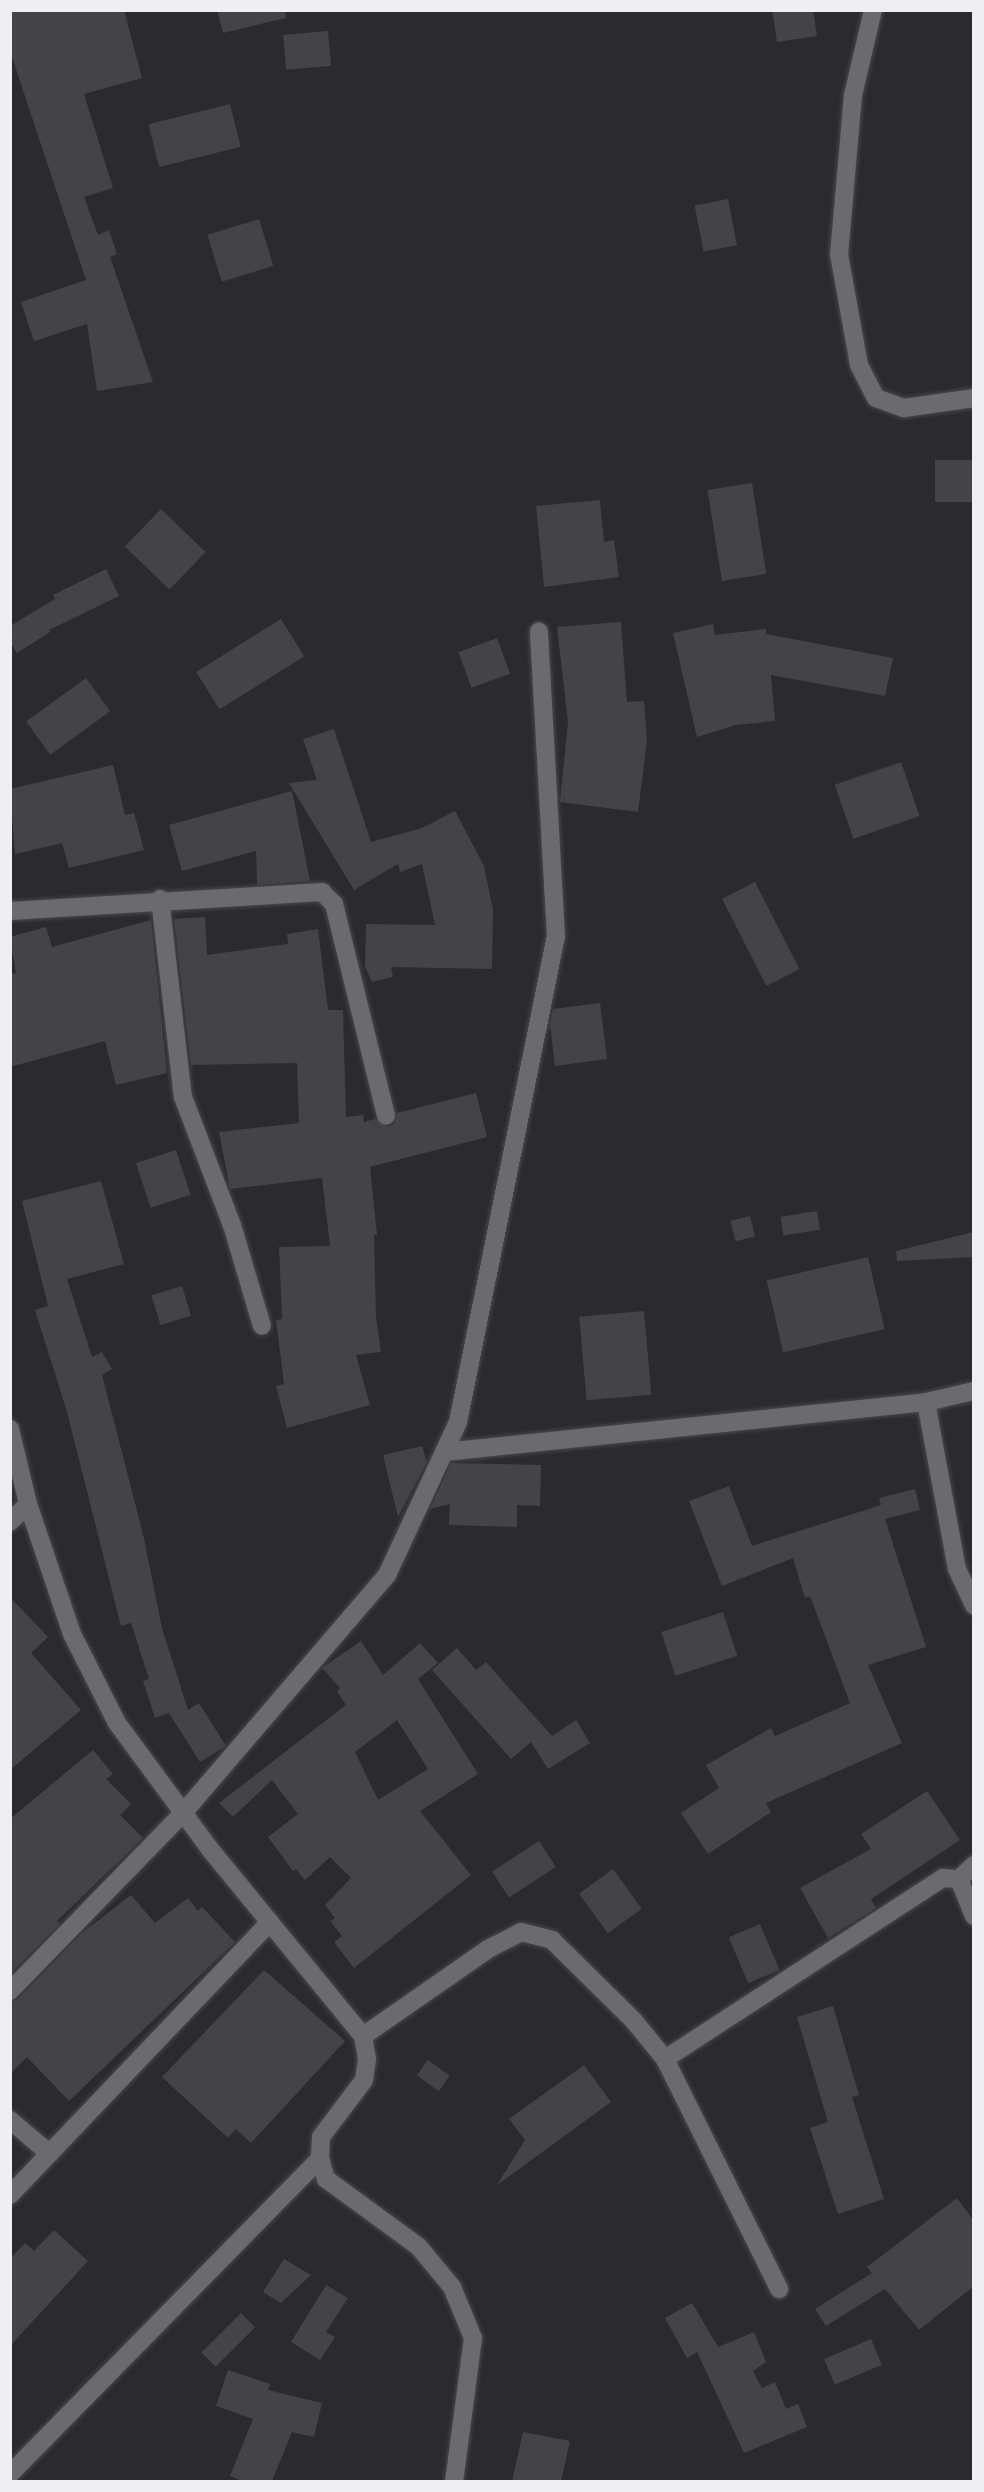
<!DOCTYPE html>
<style>
body{margin:0}
#map{position:relative;width:984px;height:2492px;overflow:hidden;background:#2b2b2e;font-family:"Golos Text",sans-serif}
div>[style]{position:absolute}
.building>*{inset:0;background:#444448;transform-origin:0 0}
.roads{filter:drop-shadow(0 0 2px #49484b) drop-shadow(0 0 2px #49484b)}
.minor>*{height:18px;margin:-9px;padding:0 9px;transform-origin:9px;border-radius:9px;background:#6b6a6e}
span{translate:-50% -50%;white-space:nowrap;text-align:center;line-height:1.15;-webkit-text-stroke:6px #2b2b2e;paint-order:stroke}
.frame{position:absolute;inset:0;border:12px solid #efeff1;pointer-events:none}
</style>
<div id="map">
<div class="building">
<i style="clip-path:polygon(10px 10px,124px 10px,142px 78px,84px 94px,113px 188px,84px 197px,98px 235px,109px 230px,117px 254px,110px 257px,153px 382px,97px 391px,87px 324px,34px 341px,21px 302px,86px 280px,10px 51px)"></i>
<i style="clip-path:polygon(217px 10px,285px 10px,286px 18px,223px 33px)"></i>
<i style="clip-path:polygon(772px 10px,813px 10px,817px 36px,777px 42px)"></i>
<i style="left:328px;top:31px;width:35px;height:45px;rotate:85deg"></i>
<i style="left:230px;top:104px;width:44px;height:84px;rotate:76deg"></i>
<i style="left:728px;top:199px;width:47px;height:34px;rotate:79deg"></i>
<i style="left:259px;top:219px;width:49px;height:54px;rotate:73deg"></i>
<i style="left:974px;top:460px;width:42px;height:39px;rotate:90deg"></i>
<i style="left:752px;top:483px;width:92px;height:45px;rotate:81deg"></i>
<i style="clip-path:polygon(600px 500px,604px 542px,614px 540px,619px 577px,544px 587px,536px 506px)"></i>
<i style="left:161px;top:509px;width:62px;height:52px;rotate:44deg"></i>
<i style="clip-path:polygon(106px 569px,119px 596px,49px 630px,50px 632px,17px 653px,10px 642px,10px 626px,55px 599px,53px 595px)"></i>
<i style="left:281px;top:619px;width:44px;height:100px;rotate:58deg"></i>
<i style="clip-path:polygon(621px 622px,627px 702px,644px 701px,647px 741px,638px 812px,560px 802px,568px 722px,557px 627px)"></i>
<i style="clip-path:polygon(713px 624px,715px 635px,766px 629px,766px 634px,893px 658px,885px 696px,771px 675px,775px 721px,736px 725px,697px 737px,673px 633px)"></i>
<i style="left:497px;top:638px;width:38px;height:41px;rotate:70deg"></i>
<i style="left:86px;top:678px;width:41px;height:74px;rotate:54deg"></i>
<i style="clip-path:polygon(334px 729px,371px 842px,422px 828px,455px 811px,484px 866px,493px 910px,492px 969px,391px 967px,393px 977px,372px 982px,365px 967px,366px 924px,435px 925px,422px 864px,400px 872px,398px 864px,354px 890px,289px 783px,317px 780px,303px 739px)"></i>
<i style="left:901px;top:762px;width:57px;height:70px;rotate:71deg"></i>
<i style="clip-path:polygon(113px 765px,125px 815px,134px 813px,144px 850px,69px 868px,62px 843px,15px 854px,10px 789px)"></i>
<i style="clip-path:polygon(292px 791px,310px 881px,257px 885px,256px 851px,182px 871px,169px 825px)"></i>
<i style="left:755px;top:882px;width:98px;height:37px;rotate:63deg"></i>
<i style="clip-path:polygon(205px 917px,207px 955px,288px 944px,287px 934px,318px 929px,328px 1010px,343px 1010px,346px 1117px,363px 1115px,364px 1122px,375px 1119px,388px 1127px,394px 1124px,397px 1113px,476px 1093px,487px 1137px,370px 1167px,377px 1235px,374px 1235px,376px 1317px,381px 1352px,356px 1355px,370px 1405px,287px 1428px,276px 1386px,284px 1384px,276px 1320px,282px 1319px,279px 1247px,330px 1246px,322px 1178px,230px 1189px,219px 1132px,299px 1123px,297px 1063px,191px 1065px,174px 919px)"></i>
<i style="clip-path:polygon(151px 920px,167px 1073px,116px 1085px,105px 1041px,10px 1067px,10px 974px,16px 973px,10px 937px,46px 927px,52px 947px)"></i>
<i style="clip-path:polygon(600px 1003px,607px 1059px,555px 1066px,550px 1024px,553px 1009px)"></i>
<i style="left:176px;top:1150px;width:47px;height:42px;rotate:72deg"></i>
<i style="clip-path:polygon(101px 1181px,124px 1264px,67px 1279px,92px 1357px,102px 1352px,112px 1369px,102px 1375px,143px 1534px,162px 1628px,188px 1710px,199px 1703px,226px 1746px,200px 1762px,169px 1713px,155px 1718px,143px 1681px,149px 1679px,131px 1623px,121px 1626px,67px 1412px,35px 1310px,48px 1306px,22px 1201px)"></i>
<i style="left:817px;top:1211px;width:19px;height:37px;rotate:81deg"></i>
<i style="left:750px;top:1216px;width:21px;height:20px;rotate:76deg"></i>
<i style="clip-path:polygon(974px 1232px,974px 1257px,897px 1261px,896px 1251px)"></i>
<i style="left:868px;top:1257px;width:74px;height:104px;rotate:77deg"></i>
<i style="left:182px;top:1286px;width:31px;height:32px;rotate:73deg"></i>
<i style="left:644px;top:1311px;width:84px;height:65px;rotate:85deg"></i>
<i style="clip-path:polygon(422px 1446px,427px 1462px,398px 1517px,383px 1455px)"></i>
<i style="clip-path:polygon(451px 1463px,541px 1465px,540px 1506px,517px 1505px,517px 1527px,449px 1525px,450px 1504px,430px 1509px)"></i>
<i style="clip-path:polygon(729px 1486px,752px 1546px,881px 1505px,879px 1498px,915px 1489px,920px 1510px,885px 1519px,926px 1647px,868px 1665px,902px 1743px,766px 1803px,771px 1812px,708px 1854px,681px 1813px,719px 1788px,706px 1765px,771px 1728px,775px 1736px,850px 1703px,810px 1596px,805px 1598px,793px 1558px,722px 1586px,689px 1501px)"></i>
<i style="clip-path:polygon(10px 1597px,48px 1637px,31px 1653px,81px 1710px,10px 1770px)"></i>
<i style="left:723px;top:1612px;width:46px;height:65px;rotate:72deg"></i>
<i style="clip-path:polygon(evenodd,361px 1641px,383px 1675px,420px 1643px,438px 1663px,418px 1679px,478px 1774px,420px 1811px,471px 1875px,354px 1968px,334px 1942px,342px 1936px,330px 1921px,335px 1918px,325px 1905px,351px 1878px,330px 1857px,305px 1880px,296px 1869px,293px 1871px,268px 1837px,298px 1814px,272px 1780px,233px 1817px,219px 1803px,346px 1705px,337px 1691px,340px 1688px,322px 1668px,361px 1641px,397px 1720px,428px 1769px,378px 1800px,355px 1752px,397px 1720px)"></i>
<i style="clip-path:polygon(457px 1648px,476px 1670px,486px 1662px,552px 1736px,576px 1720px,590px 1743px,548px 1769px,531px 1742px,511px 1759px,432px 1670px)"></i>
<i style="clip-path:polygon(93px 1750px,113px 1774px,106px 1779px,131px 1804px,120px 1815px,143px 1838px,57px 1921px,60px 1924px,10px 1974px,10px 1819px)"></i>
<i style="clip-path:polygon(927px 1791px,960px 1840px,871px 1899px,876px 1908px,828px 1938px,800px 1888px,871px 1849px,861px 1834px)"></i>
<i style="left:539px;top:1841px;width:31px;height:56px;rotate:57deg"></i>
<i style="left:613px;top:1869px;width:49px;height:42px;rotate:54deg"></i>
<i style="clip-path:polygon(131px 1895px,155px 1923px,188px 1898px,198px 1911px,202px 1907px,235px 1942px,69px 2101px,27px 2057px,10px 2074px,10px 2002px,18px 1999px,82px 1933px)"></i>
<i style="left:760px;top:1924px;width:50px;height:34px;rotate:67deg"></i>
<i style="clip-path:polygon(264px 1970px,345px 2041px,251px 2143px,236px 2129px,228px 2138px,162px 2077px)"></i>
<i style="clip-path:polygon(833px 2006px,859px 2095px,852px 2097px,884px 2199px,838px 2214px,810px 2128px,828px 2122px,797px 2017px)"></i>
<i style="left:428px;top:2060px;width:27px;height:19px;rotate:36deg"></i>
<i style="clip-path:polygon(584px 2065px,611px 2102px,497px 2185px,525px 2140px,509px 2119px)"></i>
<i style="clip-path:polygon(957px 2198px,974px 2221px,974px 2286px,919px 2330px,885px 2289px,826px 2326px,815px 2309px,872px 2273px,867px 2267px)"></i>
<i style="clip-path:polygon(54px 2230px,88px 2261px,10px 2346px,10px 2259px,25px 2243px,34px 2251px)"></i>
<i style="clip-path:polygon(284px 2259px,311px 2275px,281px 2303px,263px 2292px)"></i>
<i style="clip-path:polygon(326px 2285px,348px 2298px,326px 2332px,335px 2337px,320px 2360px,291px 2342px)"></i>
<i style="clip-path:polygon(692px 2303px,718px 2347px,754px 2332px,766px 2362px,753px 2371px,762px 2388px,775px 2382px,786px 2409px,798px 2404px,807px 2427px,744px 2453px,697px 2352px,687px 2358px,665px 2318px)"></i>
<i style="left:241px;top:2313px;width:20px;height:56px;rotate:45deg"></i>
<i style="left:871px;top:2339px;width:28px;height:51px;rotate:67deg"></i>
<i style="clip-path:polygon(228px 2370px,270px 2384px,268px 2390px,322px 2403px,314px 2437px,292px 2432px,272px 2481px,242px 2481px,230px 2476px,253px 2419px,216px 2406px)"></i>
<i style="clip-path:polygon(523px 2432px,570px 2441px,561px 2481px,512px 2481px)"></i>
</div>
<div class="roads">
<div class="minor">
<i style="left:873px;top:10px;width:87px;rotate:103.2deg"></i>
<i style="left:853px;top:95px;width:160px;rotate:95deg"></i>
<i style="left:839px;top:254px;width:113px;rotate:79.8deg"></i>
<i style="left:859px;top:365px;width:37px;rotate:63deg"></i>
<i style="left:876px;top:398px;width:30px;rotate:20deg"></i>
<i style="left:904px;top:408px;width:71px;rotate:-8.1deg"></i>
<i style="left:160px;top:899px;width:199px;rotate:83.4deg"></i>
<i style="left:183px;top:1097px;width:137px;rotate:69.1deg"></i>
<i style="left:232px;top:1225px;width:105px;rotate:73.5deg"></i>
<i style="left:10px;top:911px;width:313px;rotate:-3.5deg"></i>
<i style="left:322px;top:892px;width:17px;rotate:45deg"></i>
<i style="left:334px;top:904px;width:218px;rotate:76.2deg"></i>
<i style="left:926px;top:1402px;width:170px;rotate:79.5deg"></i>
<i style="left:957px;top:1569px;width:40px;rotate:65deg"></i>
<i style="left:10px;top:1429px;width:77px;rotate:76.5deg"></i>
<i style="left:28px;top:1504px;width:137px;rotate:71.3deg"></i>
<i style="left:72px;top:1634px;width:100px;rotate:63.2deg"></i>
<i style="left:117px;top:1723px;width:155px;rotate:53.6deg"></i>
<i style="left:209px;top:1848px;width:243px;rotate:50.7deg"></i>
<i style="left:363px;top:2036px;width:23px;rotate:80deg"></i>
<i style="left:367px;top:2059px;width:21px;rotate:98deg"></i>
<i style="left:364px;top:2080px;width:71px;rotate:127deg"></i>
<i style="left:321px;top:2137px;width:21px;rotate:93deg"></i>
<i style="left:320px;top:2158px;width:22px;rotate:74deg"></i>
<i style="left:326px;top:2179px;width:114px;rotate:36.1deg"></i>
<i style="left:418px;top:2246px;width:53px;rotate:50.3deg"></i>
<i style="left:452px;top:2287px;width:55px;rotate:67.6deg"></i>
<i style="left:473px;top:2338px;width:145px;rotate:97.5deg"></i>
<i style="left:444px;top:1452px;width:485px;rotate:-5.9deg"></i>
<i style="left:926px;top:1402px;width:49px;rotate:-12.9deg"></i>
<i style="left:10px;top:1522px;width:25px;rotate:-45deg"></i>
<i style="left:959px;top:1879px;width:21px;rotate:-43deg"></i>
<i style="left:10px;top:1991px;width:248px;rotate:-45.8deg"></i>
<i style="left:183px;top:1813px;width:313px;rotate:-49.4deg"></i>
<i style="left:387px;top:1575px;width:169px;rotate:-65.1deg"></i>
<i style="left:458px;top:1422px;width:495px;rotate:-78.6deg"></i>
<i style="left:556px;top:937px;width:306px;rotate:-93.2deg"></i>
<i style="left:363px;top:2036px;width:152px;rotate:-34.8deg"></i>
<i style="left:488px;top:1949px;width:37px;rotate:-27deg"></i>
<i style="left:521px;top:1932px;width:32px;rotate:14deg"></i>
<i style="left:552px;top:1940px;width:115px;rotate:44.6deg"></i>
<i style="left:634px;top:2021px;width:49px;rotate:50.8deg"></i>
<i style="left:665px;top:2059px;width:257px;rotate:63.6deg"></i>
<i style="left:665px;top:2059px;width:332px;rotate:-33.1deg"></i>
<i style="left:943px;top:1878px;width:16px;rotate:4deg"></i>
<i style="left:959px;top:1879px;width:40px;rotate:68deg"></i>
<i style="left:10px;top:2120px;width:52px;rotate:40.4deg"></i>
<i style="left:10px;top:2195px;width:377px;rotate:-46.4deg"></i>
<i style="left:10px;top:2474px;width:443px;rotate:-45.5deg"></i>
</div>
</div>
<div class="frame"></div>
</div>
